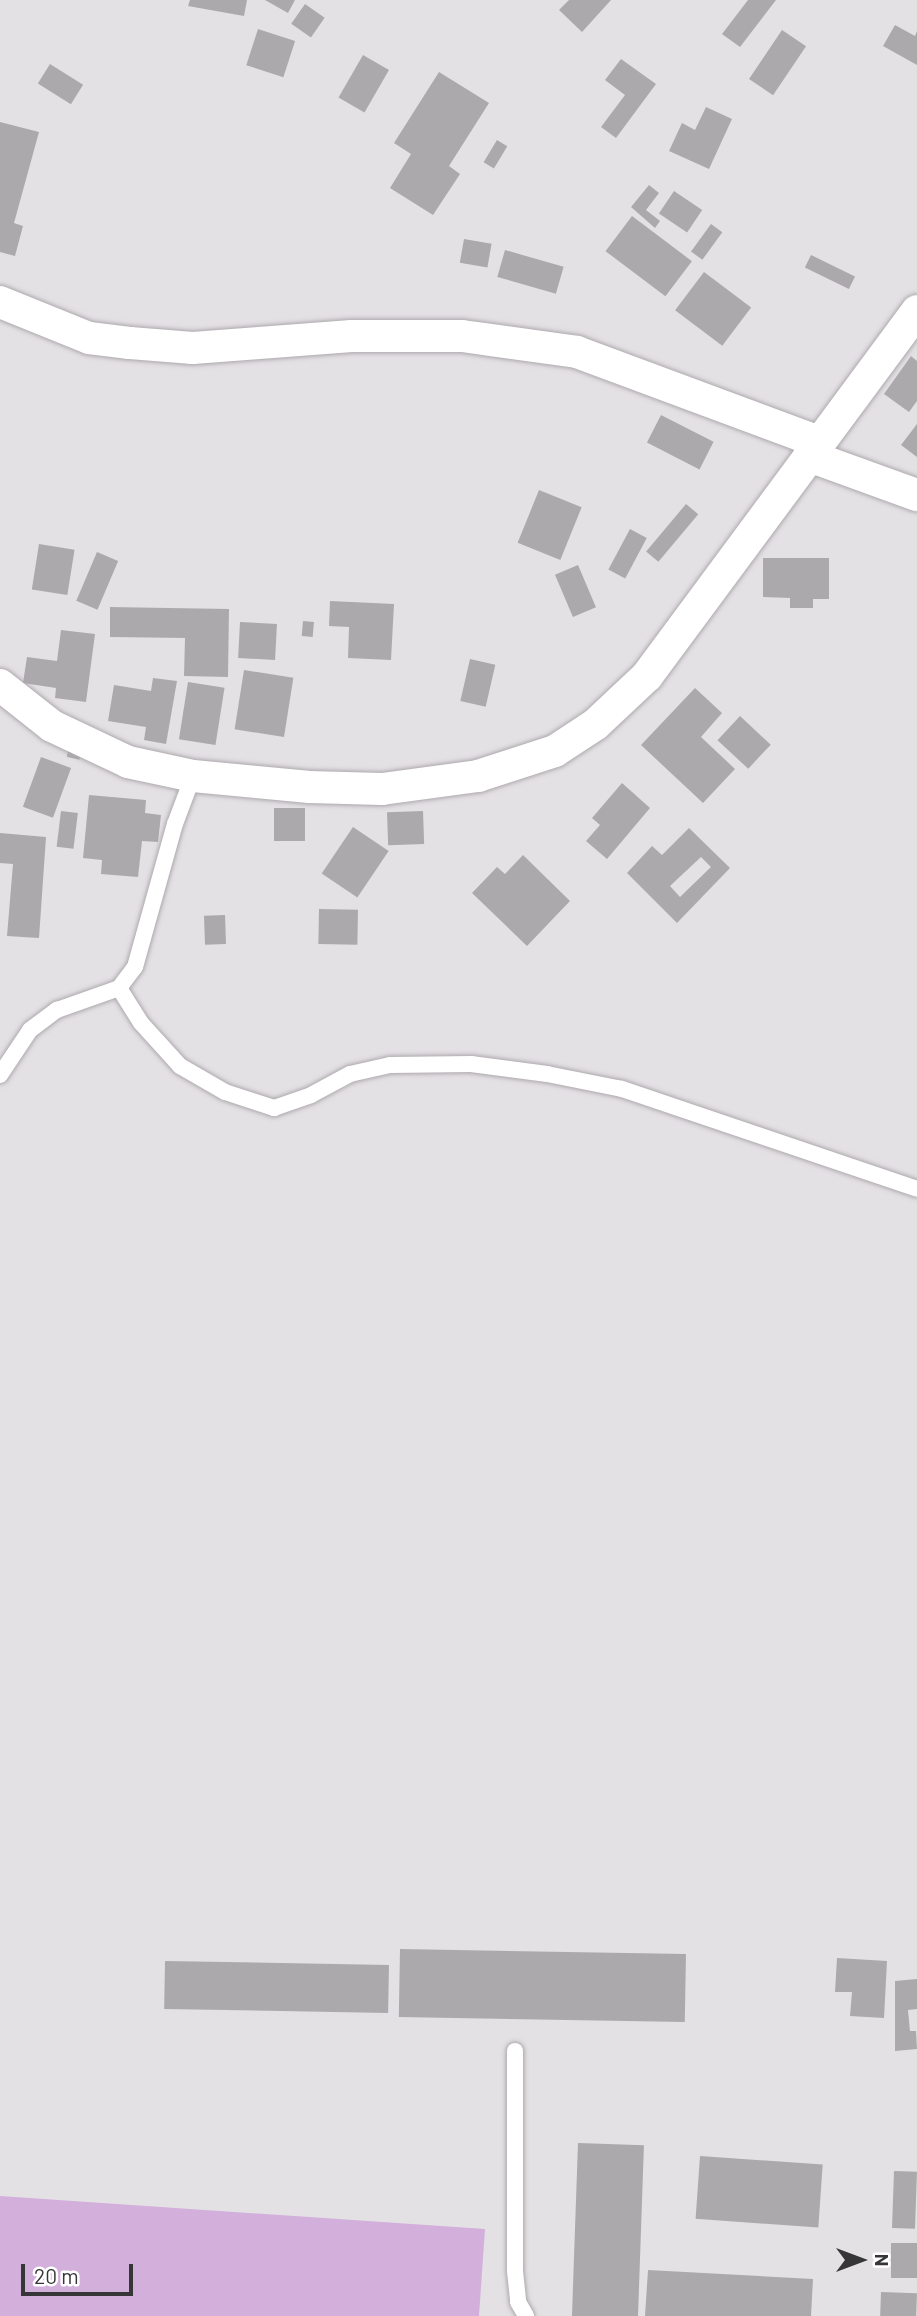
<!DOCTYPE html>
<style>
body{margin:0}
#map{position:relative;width:917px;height:2316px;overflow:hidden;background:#e4e1e5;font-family:Barlow,sans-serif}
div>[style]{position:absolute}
.green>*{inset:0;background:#d3afdc}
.building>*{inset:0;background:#aca9ad;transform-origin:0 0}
.roads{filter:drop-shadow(0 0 2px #ada9ad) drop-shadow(0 0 2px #ada9ad)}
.lane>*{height:16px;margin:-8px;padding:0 8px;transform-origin:8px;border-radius:8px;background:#fff}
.street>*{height:32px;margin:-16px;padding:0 16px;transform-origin:16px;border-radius:16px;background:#fff}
span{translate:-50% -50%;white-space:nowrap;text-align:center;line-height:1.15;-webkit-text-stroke:5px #fff;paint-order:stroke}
.north{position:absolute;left:826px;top:2225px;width:70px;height:70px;-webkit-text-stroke:5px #fff;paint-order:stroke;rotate:90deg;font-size:19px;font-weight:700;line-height:28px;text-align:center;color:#363537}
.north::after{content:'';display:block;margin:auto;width:24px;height:32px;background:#363537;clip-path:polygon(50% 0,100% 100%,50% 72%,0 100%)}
.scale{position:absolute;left:21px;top:2264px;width:112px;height:32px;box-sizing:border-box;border:4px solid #363537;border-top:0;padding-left:9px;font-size:21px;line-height:24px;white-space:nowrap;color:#363537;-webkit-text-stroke:5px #fff;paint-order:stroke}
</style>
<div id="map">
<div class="green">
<i style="clip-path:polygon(0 2196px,485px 2229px,479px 2316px,0 2316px)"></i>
</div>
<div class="building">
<i style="clip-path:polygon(190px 0,247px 0,244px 16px,188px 6px)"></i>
<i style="clip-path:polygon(265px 0,295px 0,288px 13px)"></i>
<i style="clip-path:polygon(569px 0,611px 0,582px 32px,559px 10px)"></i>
<i style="clip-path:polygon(748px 0,776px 0,740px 47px,722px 34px)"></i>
<i style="left:305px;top:4px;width:24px;height:24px;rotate:35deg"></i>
<i style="clip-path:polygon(895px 25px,915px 36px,917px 31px,917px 65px,883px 46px)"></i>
<i style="left:258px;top:29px;width:39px;height:38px;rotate:18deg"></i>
<i style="left:782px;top:30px;width:29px;height:59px;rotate:34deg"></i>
<i style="left:363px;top:55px;width:30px;height:49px;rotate:30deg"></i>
<i style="clip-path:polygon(621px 59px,656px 84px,616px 138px,601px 127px,625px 95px,605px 80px)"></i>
<i style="left:50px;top:64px;width:39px;height:23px;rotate:32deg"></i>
<i style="clip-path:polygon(439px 72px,489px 103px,449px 166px,460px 174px,433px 215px,390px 188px,411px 154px,394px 143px)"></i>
<i style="clip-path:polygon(706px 107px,732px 119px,709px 169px,669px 151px,682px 123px,695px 130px)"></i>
<i style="clip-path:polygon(0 122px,39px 132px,14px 223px,23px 226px,15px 256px,0 252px)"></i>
<i style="left:497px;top:140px;width:12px;height:26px;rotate:31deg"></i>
<i style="clip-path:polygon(649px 185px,659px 193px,646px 210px,660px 221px,655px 228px,631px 207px)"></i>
<i style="left:674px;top:191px;width:34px;height:27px;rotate:34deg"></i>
<i style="left:632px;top:216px;width:75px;height:44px;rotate:37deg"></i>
<i style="left:711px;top:224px;width:14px;height:34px;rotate:36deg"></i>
<i style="left:464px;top:239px;width:28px;height:24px;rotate:10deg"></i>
<i style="left:505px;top:250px;width:61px;height:28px;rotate:16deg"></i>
<i style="left:811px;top:255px;width:49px;height:14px;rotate:26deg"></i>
<i style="left:704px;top:272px;width:59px;height:48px;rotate:37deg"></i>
<i style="clip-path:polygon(911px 356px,917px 361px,917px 401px,909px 412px,884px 394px)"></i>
<i style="left:661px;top:415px;width:59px;height:31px;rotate:27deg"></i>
<i style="clip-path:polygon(917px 424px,917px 457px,901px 445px)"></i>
<i style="left:539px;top:490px;width:46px;height:57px;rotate:22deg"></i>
<i style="left:686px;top:504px;width:16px;height:62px;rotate:40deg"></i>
<i style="left:630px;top:529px;width:19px;height:46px;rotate:28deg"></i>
<i style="left:39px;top:544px;width:36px;height:46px;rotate:9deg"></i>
<i style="left:97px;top:552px;width:23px;height:53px;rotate:23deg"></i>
<i style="clip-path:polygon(763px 558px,829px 558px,829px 599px,813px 599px,813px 608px,790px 608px,790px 598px,763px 597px)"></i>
<i style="left:578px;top:565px;width:46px;height:25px;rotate:67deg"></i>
<i style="clip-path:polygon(330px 601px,394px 604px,391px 660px,348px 658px,349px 627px,329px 626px)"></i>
<i style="clip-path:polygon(110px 607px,229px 609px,228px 677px,184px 676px,185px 638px,110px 637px)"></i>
<i style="left:303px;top:621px;width:11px;height:15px;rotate:5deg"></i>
<i style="left:240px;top:622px;width:37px;height:36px;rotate:3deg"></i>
<i style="clip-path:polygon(61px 630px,95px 634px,86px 702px,55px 698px,56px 688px,23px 683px,27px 657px,57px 661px)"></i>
<i style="left:470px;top:659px;width:26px;height:43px;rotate:13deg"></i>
<i style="left:244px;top:670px;width:50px;height:60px;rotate:9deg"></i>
<i style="clip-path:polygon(153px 678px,177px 681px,166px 744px,144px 740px,146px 727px,108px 721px,114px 685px,151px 691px)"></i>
<i style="left:188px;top:682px;width:37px;height:58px;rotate:9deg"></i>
<i style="clip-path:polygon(695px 688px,722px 713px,701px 737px,735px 769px,703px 803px,641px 745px)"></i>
<i style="left:740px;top:716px;width:42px;height:33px;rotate:43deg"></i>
<i style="left:69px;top:747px;width:13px;height:10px;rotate:13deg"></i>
<i style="left:41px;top:757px;width:32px;height:53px;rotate:20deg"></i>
<i style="clip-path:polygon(622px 783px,650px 808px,607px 859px,586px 841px,600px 825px,592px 818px)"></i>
<i style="clip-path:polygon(89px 795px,146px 800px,145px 813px,161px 815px,158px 842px,142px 841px,138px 877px,101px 874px,102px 860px,83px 858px)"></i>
<i style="left:274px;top:808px;width:31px;height:33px"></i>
<i style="left:61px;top:811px;width:17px;height:36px;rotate:7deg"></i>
<i style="left:423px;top:811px;width:33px;height:36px;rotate:88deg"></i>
<i style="left:353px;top:827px;width:43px;height:56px;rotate:34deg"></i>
<i style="clip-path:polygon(evenodd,689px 828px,730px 868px,677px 923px,627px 873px,652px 846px,662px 855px,689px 828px,701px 857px,711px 867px,680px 897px,670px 886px,701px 857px)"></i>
<i style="clip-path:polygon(0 833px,46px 837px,39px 938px,7px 936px,13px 864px,0 863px)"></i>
<i style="clip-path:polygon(523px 855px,570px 901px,527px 946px,472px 893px,497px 867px,505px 874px)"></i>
<i style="left:319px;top:909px;width:39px;height:35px;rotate:1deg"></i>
<i style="left:225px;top:915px;width:29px;height:21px;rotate:88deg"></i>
<i style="left:400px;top:1949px;width:286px;height:68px;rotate:1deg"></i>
<i style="clip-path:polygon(837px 1958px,887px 1961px,884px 2018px,850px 2016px,852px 1992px,835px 1992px)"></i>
<i style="left:165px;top:1961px;width:224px;height:48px;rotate:1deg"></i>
<i style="clip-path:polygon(917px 1979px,917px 2009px,908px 2010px,910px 2031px,916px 2031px,917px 2049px,895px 2051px,895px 1981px)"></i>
<i style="left:578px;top:2143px;width:66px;height:173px;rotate:2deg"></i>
<i style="left:700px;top:2156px;width:123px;height:63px;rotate:4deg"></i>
<i style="left:894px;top:2171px;width:23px;height:57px;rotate:2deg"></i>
<i style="left:891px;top:2243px;width:26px;height:35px"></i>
<i style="clip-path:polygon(648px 2270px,813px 2279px,811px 2316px,645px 2316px)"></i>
<i style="left:881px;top:2292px;width:36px;height:24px;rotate:2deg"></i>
</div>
<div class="roads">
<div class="lane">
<i style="left:119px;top:988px;width:41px;rotate:57.8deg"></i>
<i style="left:141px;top:1023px;width:58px;rotate:47.8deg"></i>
<i style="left:180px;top:1066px;width:52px;rotate:30deg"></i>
<i style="left:225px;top:1092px;width:52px;rotate:18.1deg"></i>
<i style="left:274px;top:1108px;width:39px;rotate:-19deg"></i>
<i style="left:311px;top:1095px;width:44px;rotate:-28.3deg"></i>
<i style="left:350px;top:1074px;width:41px;rotate:-12.7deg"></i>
<i style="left:390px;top:1065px;width:81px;rotate:-0.7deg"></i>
<i style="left:471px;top:1064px;width:77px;rotate:7.5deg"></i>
<i style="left:547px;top:1074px;width:76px;rotate:11.3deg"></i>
<i style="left:622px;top:1089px;width:311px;rotate:18.7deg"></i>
<i style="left:0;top:1075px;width:54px;rotate:-56.3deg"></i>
<i style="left:30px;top:1030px;width:34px;rotate:-37deg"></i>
<i style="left:57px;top:1010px;width:66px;rotate:-19.5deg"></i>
<i style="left:119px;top:988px;width:26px;rotate:-53deg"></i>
<i style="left:135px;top:967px;width:148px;rotate:-74.4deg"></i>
<i style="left:175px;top:824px;width:51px;rotate:-69.4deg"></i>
<i style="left:515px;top:2051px;width:220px;rotate:90deg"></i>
<i style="left:515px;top:2271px;width:31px;rotate:84deg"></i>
<i style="left:518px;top:2302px;width:16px;rotate:60deg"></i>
</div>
<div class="street">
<i style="left:0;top:302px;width:96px;rotate:22deg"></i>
<i style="left:89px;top:338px;width:41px;rotate:7deg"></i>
<i style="left:130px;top:343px;width:63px;rotate:4.5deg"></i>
<i style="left:193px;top:348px;width:159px;rotate:-4.3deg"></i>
<i style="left:352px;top:336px;width:110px"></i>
<i style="left:462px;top:336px;width:116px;rotate:7.9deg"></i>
<i style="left:577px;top:352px;width:258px;rotate:20.4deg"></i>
<i style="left:809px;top:456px;width:115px;rotate:19.9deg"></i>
<i style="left:0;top:685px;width:66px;rotate:38.3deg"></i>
<i style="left:52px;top:726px;width:84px;rotate:25.3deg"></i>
<i style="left:128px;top:762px;width:66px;rotate:12.2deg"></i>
<i style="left:193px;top:776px;width:117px;rotate:5.4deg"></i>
<i style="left:309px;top:787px;width:73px;rotate:1.6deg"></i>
<i style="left:382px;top:789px;width:97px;rotate:-7.7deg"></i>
<i style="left:478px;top:776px;width:81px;rotate:-18deg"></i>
<i style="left:555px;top:751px;width:49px;rotate:-33.4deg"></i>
<i style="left:596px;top:724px;width:70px;rotate:-43.3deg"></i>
<i style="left:647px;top:676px;width:454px;rotate:-53.5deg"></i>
</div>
</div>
<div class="north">N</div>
<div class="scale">20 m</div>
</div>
